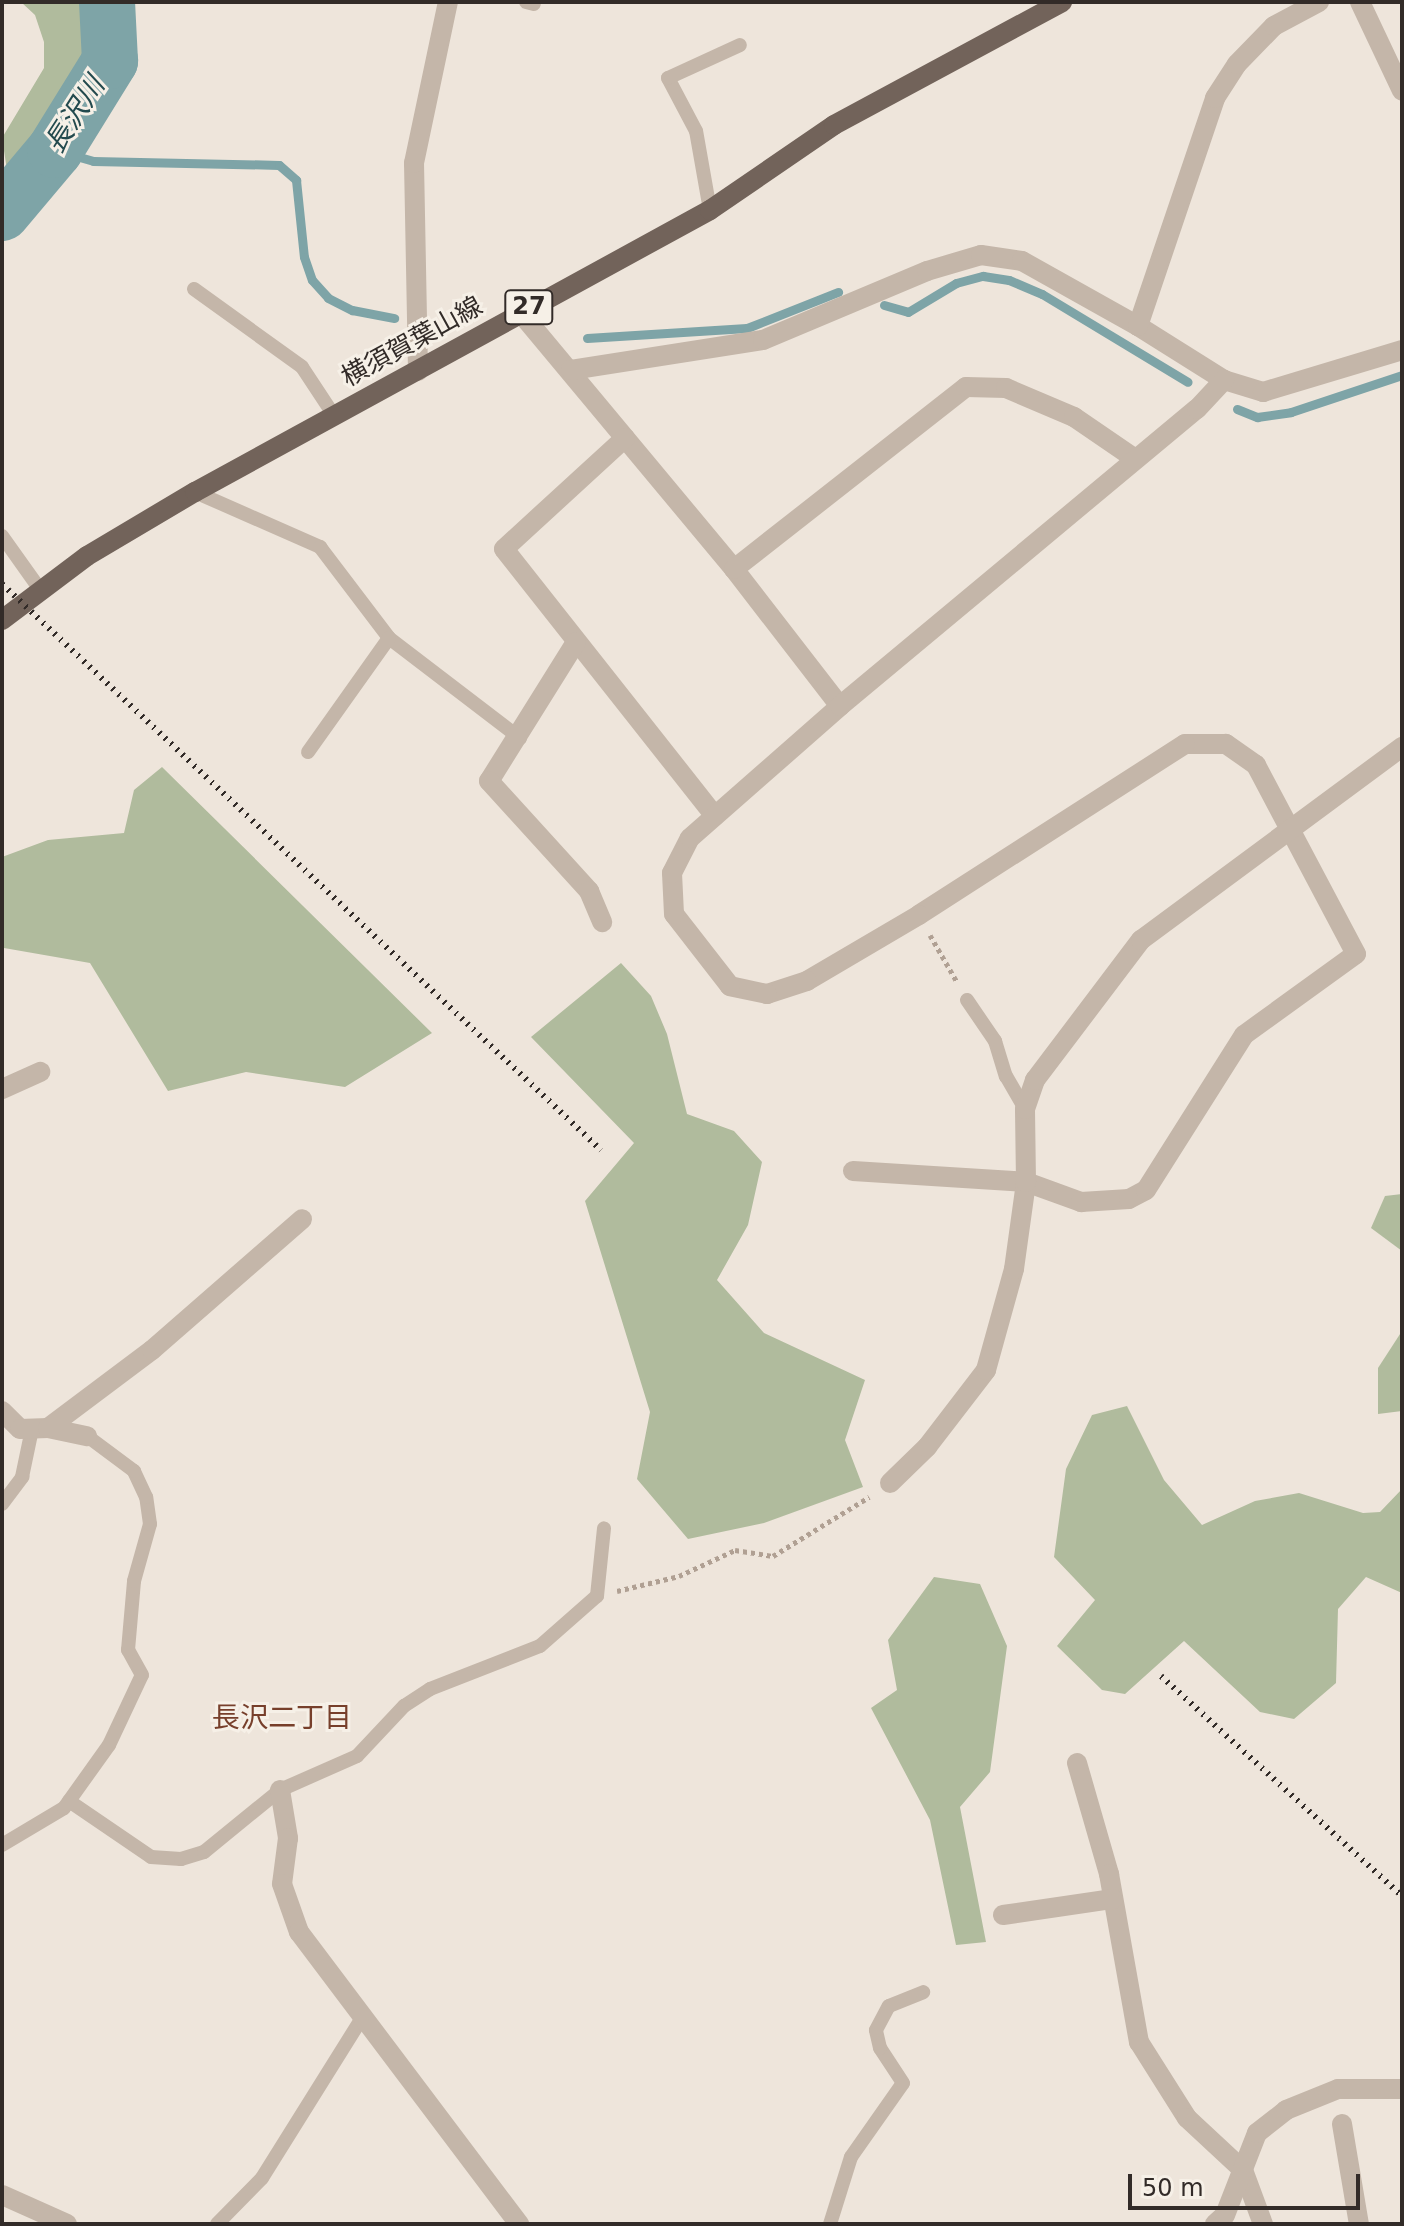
<!DOCTYPE html>
<meta charset="utf-8">
<style>
body{margin:0}
#map{position:relative;width:1404px;height:2226px;overflow:hidden;background:#eee5db;font-family:"DejaVu Sans","Noto Sans JP",sans-serif}
div>[style]{position:absolute}
.green>*{inset:0;background:#b0bb9d}
.stream>*{height:9px;margin:-4.5px;padding:0 4.5px;transform-origin:4.5px;border-radius:4.5px;background:#7ea4a7}
.river>*{height:56px;margin:-28px;padding:0 28px;transform-origin:28px;border-radius:28px;background:#7ea4a7}
.path>*{height:5px;margin-top:-2.5px;transform-origin:0;background:repeating-linear-gradient(90deg,#b0a093 0 4px,transparent 0 8px)}
.lane>*{height:14px;margin:-7px;padding:0 7px;transform-origin:7px;border-radius:7px;background:#c4b6a9}
.street>*{height:20px;margin:-10px;padding:0 10px;transform-origin:10px;border-radius:10px;background:#c4b6a9}
.primary>*{height:20px;margin:-10px;padding:0 10px;transform-origin:10px;border-radius:10px;background:#72635a}
.rail>*{height:6px;margin-top:-3px;transform-origin:0;background:repeating-linear-gradient(90deg,#322b28 0 2px,transparent 0 8px)}
span{translate:-50% -50%;white-space:nowrap;text-align:center;line-height:1.15;-webkit-text-stroke:6px #f6f0e7;paint-order:stroke}
.shield-label span{padding:2px 6px;background:#f6f0e7;border:2px solid;border-radius:6px;-webkit-text-stroke-width:0}
.shield-label{font-size:24px;color:#322b28;font-weight:700}
.street-label{font-size:26px;color:#322b28}
.water-label{font-size:28px;color:#234a4e;font-style:italic}
.neighbourhood-label{font-size:28px;color:#773f2b}
.frame{position:absolute;inset:0;border:4px solid #322b28;pointer-events:none}
.scale{position:absolute;left:1128px;top:2174px;width:232px;height:36px;box-sizing:border-box;border:4px solid #322b28;border-top:0;padding-left:10px;font-size:24px;line-height:28px;white-space:nowrap;color:#322b28;-webkit-text-stroke:6px #f6f0e7;paint-order:stroke}
</style>
<div id="map">
<div class="green">
<i style="clip-path:polygon(21px 2px,82px 2px,93px 48px,72px 93px,7px 170px,2px 138px,44px 68px,44px 42px,35px 15px)"></i>
<i style="clip-path:polygon(162px 767px,432px 1033px,345px 1087px,246px 1072px,168px 1091px,90px 963px,4px 948px,2px 857px,48px 840px,124px 833px,134px 790px)"></i>
<i style="clip-path:polygon(621px 963px,651px 996px,667px 1034px,687px 1114px,734px 1131px,762px 1162px,748px 1225px,717px 1280px,764px 1333px,865px 1380px,845px 1440px,863px 1487px,764px 1523px,688px 1539px,637px 1479px,650px 1412px,585px 1201px,634px 1143px,531px 1037px)"></i>
<i style="clip-path:polygon(1402px 1194px,1402px 1251px,1371px 1228px,1385px 1196px)"></i>
<i style="clip-path:polygon(1402px 1331px,1402px 1411px,1378px 1414px,1378px 1368px)"></i>
<i style="clip-path:polygon(1127px 1406px,1164px 1480px,1202px 1525px,1255px 1501px,1299px 1493px,1363px 1513px,1380px 1512px,1402px 1489px,1402px 1593px,1366px 1577px,1338px 1609px,1336px 1683px,1294px 1719px,1260px 1712px,1184px 1641px,1125px 1694px,1102px 1690px,1057px 1646px,1095px 1600px,1054px 1557px,1066px 1469px,1092px 1415px)"></i>
<i style="clip-path:polygon(934px 1577px,980px 1584px,1007px 1646px,990px 1772px,960px 1807px,986px 1942px,956px 1945px,930px 1820px,871px 1708px,897px 1690px,888px 1640px)"></i>
</div>
<div class="stream">
<i style="left:55px;top:150px;width:40px;rotate:16deg"></i>
<i style="left:93px;top:161px;width:186px;rotate:1.2deg"></i>
<i style="left:279px;top:165px;width:23px;rotate:41deg"></i>
<i style="left:296px;top:180px;width:77px;rotate:84.1deg"></i>
<i style="left:304px;top:257px;width:24px;rotate:71deg"></i>
<i style="left:312px;top:280px;width:24px;rotate:48deg"></i>
<i style="left:328px;top:298px;width:27px;rotate:27deg"></i>
<i style="left:352px;top:310px;width:43px;rotate:10.8deg"></i>
<i style="left:884px;top:305px;width:25px;rotate:16deg"></i>
<i style="left:908px;top:312px;width:56px;rotate:-31.1deg"></i>
<i style="left:956px;top:283px;width:28px;rotate:-15deg"></i>
<i style="left:983px;top:276px;width:26px;rotate:9deg"></i>
<i style="left:1009px;top:280px;width:36px;rotate:23deg"></i>
<i style="left:1042px;top:294px;width:170px;rotate:31.1deg"></i>
<i style="left:587px;top:338px;width:160px;rotate:-3.6deg"></i>
<i style="left:747px;top:328px;width:98px;rotate:-21.6deg"></i>
<i style="left:1237px;top:409px;width:22px;rotate:22deg"></i>
<i style="left:1257px;top:417px;width:34px;rotate:-8deg"></i>
<i style="left:1291px;top:412px;width:117px;rotate:-18.4deg"></i>
</div>
<div class="river">
<i style="left:2px;top:213px;width:82px;rotate:-49.9deg"></i>
<i style="left:55px;top:150px;width:105px;rotate:-58.3deg"></i>
<i style="left:110px;top:61px;width:59px;rotate:-92.9deg"></i>
</div>
<div class="path">
<i style="left:930px;top:935px;width:54px;rotate:60.1deg"></i>
<i style="left:617px;top:1591px;width:64px;rotate:-13.6deg"></i>
<i style="left:679px;top:1576px;width:62px;rotate:-24.9deg"></i>
<i style="left:735px;top:1550px;width:38px;rotate:9deg"></i>
<i style="left:773px;top:1556px;width:113px;rotate:-31.6deg"></i>
</div>
<div class="lane">
<i style="left:526px;top:2px;width:8px;rotate:14deg"></i>
<i style="left:710px;top:210px;width:80px;rotate:-100deg"></i>
<i style="left:696px;top:131px;width:60px;rotate:-117.8deg"></i>
<i style="left:668px;top:78px;width:79px;rotate:-24.6deg"></i>
<i style="left:194px;top:289px;width:133px;rotate:35.8deg"></i>
<i style="left:302px;top:367px;width:56px;rotate:56.6deg"></i>
<i style="left:195px;top:492px;width:137px;rotate:23.7deg"></i>
<i style="left:320px;top:547px;width:114px;rotate:52.8deg"></i>
<i style="left:389px;top:638px;width:165px;rotate:37.4deg"></i>
<i style="left:2px;top:536px;width:64px;rotate:54.6deg"></i>
<i style="left:308px;top:752px;width:140px;rotate:-54.6deg"></i>
<i style="left:967px;top:1000px;width:50px;rotate:55.7deg"></i>
<i style="left:995px;top:1041px;width:37px;rotate:73deg"></i>
<i style="left:1006px;top:1076px;width:38px;rotate:60deg"></i>
<i style="left:2px;top:1504px;width:34px;rotate:-53deg"></i>
<i style="left:22px;top:1477px;width:49px;rotate:-78.2deg"></i>
<i style="left:69px;top:1801px;width:99px;rotate:34.3deg"></i>
<i style="left:151px;top:1857px;width:30px;rotate:4deg"></i>
<i style="left:181px;top:1859px;width:24px;rotate:-17deg"></i>
<i style="left:204px;top:1852px;width:98px;rotate:-39.2deg"></i>
<i style="left:280px;top:1790px;width:84px;rotate:-23.8deg"></i>
<i style="left:357px;top:1756px;width:69px;rotate:-46.8deg"></i>
<i style="left:404px;top:1706px;width:31px;rotate:-33deg"></i>
<i style="left:430px;top:1689px;width:118px;rotate:-21.4deg"></i>
<i style="left:540px;top:1646px;width:76px;rotate:-41.3deg"></i>
<i style="left:597px;top:1596px;width:68px;rotate:-84.1deg"></i>
<i style="left:2px;top:1845px;width:72px;rotate:-30.8deg"></i>
<i style="left:64px;top:1808px;width:77px;rotate:-54.5deg"></i>
<i style="left:109px;top:1745px;width:77px;rotate:-64.8deg"></i>
<i style="left:142px;top:1675px;width:29px;rotate:-119deg"></i>
<i style="left:128px;top:1650px;width:69px;rotate:-85deg"></i>
<i style="left:134px;top:1581px;width:59px;rotate:-74.3deg"></i>
<i style="left:150px;top:1524px;width:27px;rotate:-98deg"></i>
<i style="left:146px;top:1497px;width:29px;rotate:-115deg"></i>
<i style="left:134px;top:1471px;width:59px;rotate:-143.3deg"></i>
<i style="left:217px;top:2224px;width:64px;rotate:-45.6deg"></i>
<i style="left:262px;top:2178px;width:192px;rotate:-58deg"></i>
<i style="left:830px;top:2224px;width:70px;rotate:-72.6deg"></i>
<i style="left:851px;top:2157px;width:90px;rotate:-54.9deg"></i>
<i style="left:903px;top:2083px;width:42px;rotate:-123.3deg"></i>
<i style="left:880px;top:2048px;width:18px;rotate:-103deg"></i>
<i style="left:876px;top:2030px;width:27px;rotate:-62deg"></i>
<i style="left:889px;top:2006px;width:37px;rotate:-22deg"></i>
</div>
<div class="street">
<i style="left:1360px;top:2px;width:98px;rotate:64.7deg"></i>
<i style="left:520px;top:312px;width:334px;rotate:50.2deg"></i>
<i style="left:734px;top:569px;width:173px;rotate:52.3deg"></i>
<i style="left:1138px;top:326px;width:102px;rotate:32.1deg"></i>
<i style="left:1224px;top:380px;width:41px;rotate:17.1deg"></i>
<i style="left:1263px;top:392px;width:145px;rotate:-16.8deg"></i>
<i style="left:571px;top:370px;width:194px;rotate:-8.9deg"></i>
<i style="left:763px;top:340px;width:178px;rotate:-22.8deg"></i>
<i style="left:927px;top:271px;width:56px;rotate:-16.5deg"></i>
<i style="left:981px;top:255px;width:41px;rotate:8.3deg"></i>
<i style="left:1022px;top:261px;width:133px;rotate:29.3deg"></i>
<i style="left:1138px;top:326px;width:241px;rotate:-71.3deg"></i>
<i style="left:1215px;top:98px;width:40px;rotate:-57.1deg"></i>
<i style="left:1237px;top:64px;width:53px;rotate:-45.8deg"></i>
<i style="left:1274px;top:26px;width:51px;rotate:-28.1deg"></i>
<i style="left:418px;top:371px;width:208px;rotate:-91.1deg"></i>
<i style="left:414px;top:163px;width:165px;rotate:-78.1deg"></i>
<i style="left:625px;top:438px;width:164px;rotate:137.5deg"></i>
<i style="left:504px;top:549px;width:340px;rotate:51.7deg"></i>
<i style="left:734px;top:569px;width:295px;rotate:-38.1deg"></i>
<i style="left:966px;top:387px;width:40px;rotate:1.4deg"></i>
<i style="left:1006px;top:388px;width:74px;rotate:23.1deg"></i>
<i style="left:1074px;top:417px;width:73px;rotate:34.3deg"></i>
<i style="left:576px;top:642px;width:164px;rotate:122deg"></i>
<i style="left:489px;top:781px;width:149px;rotate:47.7deg"></i>
<i style="left:589px;top:891px;width:34px;rotate:67deg"></i>
<i style="left:2px;top:1089px;width:42px;rotate:-24.1deg"></i>
<i style="left:853px;top:1171px;width:173px;rotate:3.6deg"></i>
<i style="left:1026px;top:1182px;width:59px;rotate:20deg"></i>
<i style="left:1081px;top:1202px;width:48px;rotate:-3.6deg"></i>
<i style="left:1129px;top:1199px;width:19px;rotate:-28deg"></i>
<i style="left:1146px;top:1190px;width:183px;rotate:-57.7deg"></i>
<i style="left:1244px;top:1035px;width:138px;rotate:-35.9deg"></i>
<i style="left:1356px;top:954px;width:214px;rotate:-117.9deg"></i>
<i style="left:1256px;top:765px;width:37px;rotate:-145deg"></i>
<i style="left:1226px;top:744px;width:41px;rotate:180deg"></i>
<i style="left:1185px;top:744px;width:316px;rotate:147.3deg"></i>
<i style="left:919px;top:915px;width:130px;rotate:149.5deg"></i>
<i style="left:807px;top:981px;width:42px;rotate:162deg"></i>
<i style="left:767px;top:994px;width:38px;rotate:-168deg"></i>
<i style="left:730px;top:986px;width:91px;rotate:-127.9deg"></i>
<i style="left:674px;top:914px;width:41px;rotate:-92.8deg"></i>
<i style="left:672px;top:873px;width:39px;rotate:-63deg"></i>
<i style="left:690px;top:838px;width:200px;rotate:-41.3deg"></i>
<i style="left:840px;top:706px;width:464px;rotate:-39.8deg"></i>
<i style="left:1197px;top:409px;width:40px;rotate:-47deg"></i>
<i style="left:2px;top:1411px;width:25px;rotate:45deg"></i>
<i style="left:20px;top:1429px;width:28px;rotate:-2deg"></i>
<i style="left:48px;top:1428px;width:40px;rotate:12deg"></i>
<i style="left:48px;top:1428px;width:130px;rotate:-36.9deg"></i>
<i style="left:152px;top:1350px;width:199px;rotate:-41.1deg"></i>
<i style="left:890px;top:1483px;width:52px;rotate:-44.2deg"></i>
<i style="left:927px;top:1447px;width:97px;rotate:-52.5deg"></i>
<i style="left:986px;top:1370px;width:105px;rotate:-74.5deg"></i>
<i style="left:1014px;top:1269px;width:88px;rotate:-82.1deg"></i>
<i style="left:1026px;top:1182px;width:73px;rotate:-90.8deg"></i>
<i style="left:1025px;top:1109px;width:31px;rotate:-71deg"></i>
<i style="left:1035px;top:1080px;width:176px;rotate:-52.9deg"></i>
<i style="left:1141px;top:940px;width:325px;rotate:-36.5deg"></i>
<i style="left:1077px;top:1763px;width:116px;rotate:73.9deg"></i>
<i style="left:1109px;top:1874px;width:171px;rotate:79.9deg"></i>
<i style="left:1139px;top:2042px;width:90px;rotate:57.7deg"></i>
<i style="left:1187px;top:2118px;width:76px;rotate:42.9deg"></i>
<i style="left:1243px;top:2170px;width:58px;rotate:69.7deg"></i>
<i style="left:280px;top:1790px;width:49px;rotate:80.5deg"></i>
<i style="left:288px;top:1838px;width:46px;rotate:97.4deg"></i>
<i style="left:282px;top:1884px;width:51px;rotate:70.5deg"></i>
<i style="left:299px;top:1932px;width:366px;rotate:53deg"></i>
<i style="left:1003px;top:1915px;width:111px;rotate:-8.3deg"></i>
<i style="left:1342px;top:2124px;width:101px;rotate:80.4deg"></i>
<i style="left:2px;top:2195px;width:71px;rotate:24deg"></i>
<i style="left:1215px;top:2224px;width:13px;rotate:-42deg"></i>
<i style="left:1225px;top:2215px;width:88px;rotate:-68.7deg"></i>
<i style="left:1257px;top:2133px;width:37px;rotate:-38deg"></i>
<i style="left:1286px;top:2110px;width:56px;rotate:-22deg"></i>
<i style="left:1338px;top:2089px;width:64px"></i>
</div>
<div class="primary">
<i style="left:2px;top:620px;width:106px;rotate:-37deg"></i>
<i style="left:87px;top:556px;width:126px;rotate:-30.7deg"></i>
<i style="left:195px;top:492px;width:587px;rotate:-28.7deg"></i>
<i style="left:710px;top:210px;width:150px;rotate:-34.4deg"></i>
<i style="left:834px;top:125px;width:259px;rotate:-28.3deg"></i>
</div>
<div class="rail">
<i style="left:2px;top:584px;width:824px;rotate:43.38deg"></i>
<i style="left:1161px;top:1676px;width:326px;rotate:42.4deg"></i>
</div>
<div class="shield-label">
<span style="left:529px;top:307px">27</span>
</div>
<div class="street-label">
<span style="left:412px;top:342px;rotate:-29deg">横須賀葉山線</span>
</div>
<div class="water-label">
<span style="left:75px;top:115px;rotate:-57deg">長沢川</span>
</div>
<div class="neighbourhood-label">
<span style="left:282px;top:1718px">長沢二丁目</span>
</div>
<div class="frame"></div>
<div class="scale">50 m</div>
</div>
